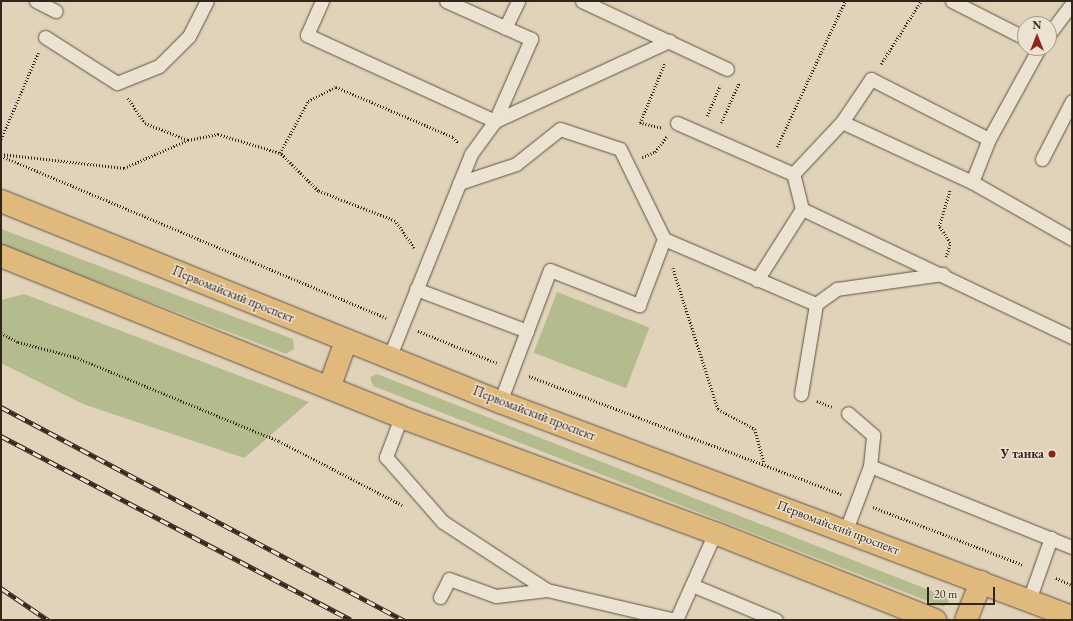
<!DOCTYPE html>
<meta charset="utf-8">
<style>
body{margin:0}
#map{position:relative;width:1073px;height:621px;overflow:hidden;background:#e1d3b9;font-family:"EB Garamond",serif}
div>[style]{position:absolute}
.green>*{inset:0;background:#b4bc8e;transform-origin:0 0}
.path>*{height:2.5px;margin-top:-1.25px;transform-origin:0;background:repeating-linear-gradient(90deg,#32261c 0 1px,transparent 0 3px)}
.roads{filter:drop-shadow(0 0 1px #5e5143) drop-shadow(0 0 1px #5e5143)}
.lane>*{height:13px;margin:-6.5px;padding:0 6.5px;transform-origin:6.5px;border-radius:6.5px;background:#ece2d2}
.primary>*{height:22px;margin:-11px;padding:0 11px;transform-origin:11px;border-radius:11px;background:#e0ba7c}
.rail>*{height:4.5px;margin-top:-2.25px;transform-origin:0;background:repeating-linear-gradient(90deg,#ece2d2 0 9px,#32261c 0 18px);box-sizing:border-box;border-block:1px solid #32261c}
.dots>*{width:11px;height:11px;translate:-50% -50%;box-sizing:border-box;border:2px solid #ece2d2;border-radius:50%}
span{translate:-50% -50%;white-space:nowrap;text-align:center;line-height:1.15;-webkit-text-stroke:3px #ece2d2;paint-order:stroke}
.street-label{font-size:13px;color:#32261c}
.poi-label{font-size:13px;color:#32261c;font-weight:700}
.right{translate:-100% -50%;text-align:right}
.frame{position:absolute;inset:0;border:2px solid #32261c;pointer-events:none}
.north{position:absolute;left:1017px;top:16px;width:40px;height:40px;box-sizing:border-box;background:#ece2d2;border:1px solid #a29789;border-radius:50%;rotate:0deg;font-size:11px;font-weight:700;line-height:16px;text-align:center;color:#32261c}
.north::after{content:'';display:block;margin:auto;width:14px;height:18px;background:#8f2418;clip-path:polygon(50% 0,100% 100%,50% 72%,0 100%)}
.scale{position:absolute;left:927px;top:587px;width:68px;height:18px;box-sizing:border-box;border:2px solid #32261c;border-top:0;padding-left:5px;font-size:12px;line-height:14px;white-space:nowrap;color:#32261c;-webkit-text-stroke:3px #ece2d2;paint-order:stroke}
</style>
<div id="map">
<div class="green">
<i style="clip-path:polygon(1px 229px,293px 339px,294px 349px,286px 354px,1px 245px)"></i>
<i style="left:557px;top:292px;width:99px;height:65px;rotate:21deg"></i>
<i style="clip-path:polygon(24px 294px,309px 402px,244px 458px,83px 404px,1px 363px,1px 300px)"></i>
<i style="clip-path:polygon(377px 374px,947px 597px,949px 602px,943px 607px,373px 386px,370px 377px)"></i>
</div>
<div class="path">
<i style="left:881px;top:64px;width:75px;rotate:-57.6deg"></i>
<i style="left:128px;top:98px;width:30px;rotate:56deg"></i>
<i style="left:145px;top:123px;width:46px;rotate:21.6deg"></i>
<i style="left:188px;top:140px;width:31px;rotate:-11deg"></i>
<i style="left:218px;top:134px;width:65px;rotate:17deg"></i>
<i style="left:707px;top:116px;width:33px;rotate:-67deg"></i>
<i style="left:721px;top:123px;width:44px;rotate:-65.8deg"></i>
<i style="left:661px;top:128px;width:22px;rotate:-167deg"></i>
<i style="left:640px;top:123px;width:66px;rotate:-67.7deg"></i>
<i style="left:1px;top:139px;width:94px;rotate:-66.7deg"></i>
<i style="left:777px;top:147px;width:161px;rotate:-65deg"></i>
<i style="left:1px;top:154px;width:124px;rotate:6.5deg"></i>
<i style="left:124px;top:168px;width:70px;rotate:-23.6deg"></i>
<i style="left:1px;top:156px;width:418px;rotate:22.8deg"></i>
<i style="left:642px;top:157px;width:14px;rotate:-21deg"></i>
<i style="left:655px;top:152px;width:20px;rotate:-53deg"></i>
<i style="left:414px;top:248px;width:33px;rotate:-125deg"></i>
<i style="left:395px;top:221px;width:83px;rotate:-158.7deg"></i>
<i style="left:318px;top:191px;width:54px;rotate:-135deg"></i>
<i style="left:280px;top:153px;width:59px;rotate:-61.7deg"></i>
<i style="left:308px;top:101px;width:31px;rotate:-27deg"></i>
<i style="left:336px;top:87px;width:127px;rotate:23.1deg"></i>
<i style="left:453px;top:137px;width:8px;rotate:50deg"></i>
<i style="left:946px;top:257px;width:15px;rotate:-74deg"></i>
<i style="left:950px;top:243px;width:20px;rotate:-123deg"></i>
<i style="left:939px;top:226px;width:37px;rotate:-73deg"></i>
<i style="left:673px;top:268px;width:148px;rotate:72.3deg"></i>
<i style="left:718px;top:409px;width:42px;rotate:28.4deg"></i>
<i style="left:755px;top:429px;width:35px;rotate:75deg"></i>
<i style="left:418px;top:331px;width:85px;rotate:22.1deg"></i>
<i style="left:1px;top:333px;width:19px;rotate:28deg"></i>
<i style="left:18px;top:342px;width:59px;rotate:14.7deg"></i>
<i style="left:75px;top:357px;width:221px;rotate:22.4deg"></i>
<i style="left:279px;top:441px;width:139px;rotate:27.5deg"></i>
<i style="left:529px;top:376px;width:334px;rotate:20.7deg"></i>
<i style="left:817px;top:401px;width:16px;rotate:22deg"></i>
<i style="left:873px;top:507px;width:161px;rotate:21.1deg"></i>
<i style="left:1056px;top:578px;width:17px;rotate:24deg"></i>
</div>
<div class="roads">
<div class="lane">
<i style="left:36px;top:1px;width:22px;rotate:27deg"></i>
<i style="left:322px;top:1px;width:37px;rotate:114deg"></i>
<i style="left:307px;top:35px;width:207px;rotate:24.6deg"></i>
<i style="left:495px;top:121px;width:192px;rotate:-24.7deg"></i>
<i style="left:582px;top:1px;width:160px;rotate:25.1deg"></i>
<i style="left:952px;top:1px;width:82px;rotate:26.9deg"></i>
<i style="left:505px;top:28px;width:30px;rotate:-64deg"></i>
<i style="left:1049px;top:34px;width:39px;rotate:-53deg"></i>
<i style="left:45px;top:37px;width:85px;rotate:32.6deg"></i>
<i style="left:117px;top:83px;width:45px;rotate:-22deg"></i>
<i style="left:159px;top:66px;width:42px;rotate:-45deg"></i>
<i style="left:189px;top:36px;width:39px;rotate:-63deg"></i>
<i style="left:842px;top:122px;width:143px;rotate:24.8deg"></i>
<i style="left:972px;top:182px;width:115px;rotate:29.7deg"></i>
<i style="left:677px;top:123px;width:127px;rotate:23.7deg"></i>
<i style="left:1042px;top:159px;width:65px;rotate:-62.7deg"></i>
<i style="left:793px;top:174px;width:71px;rotate:-46.7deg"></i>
<i style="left:842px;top:122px;width:52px;rotate:-56deg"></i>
<i style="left:871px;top:79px;width:132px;rotate:27deg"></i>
<i style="left:972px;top:182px;width:46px;rotate:-68.4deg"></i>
<i style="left:989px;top:139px;width:104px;rotate:-61.2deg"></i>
<i style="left:459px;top:183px;width:60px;rotate:-18.4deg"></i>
<i style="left:516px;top:164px;width:56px;rotate:-38.5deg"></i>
<i style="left:560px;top:129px;width:63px;rotate:18.4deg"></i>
<i style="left:620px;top:149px;width:100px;rotate:63.9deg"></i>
<i style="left:664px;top:239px;width:165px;rotate:23.2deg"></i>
<i style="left:802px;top:209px;width:299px;rotate:25.4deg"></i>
<i style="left:757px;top:280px;width:84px;rotate:-57.6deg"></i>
<i style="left:802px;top:209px;width:36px;rotate:-104deg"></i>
<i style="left:416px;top:289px;width:119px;rotate:20.7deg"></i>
<i style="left:389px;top:358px;width:220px;rotate:-68.1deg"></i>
<i style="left:471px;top:154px;width:41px;rotate:-54deg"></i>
<i style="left:495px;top:121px;width:90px;rotate:-66.3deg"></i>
<i style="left:531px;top:39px;width:93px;rotate:-155.9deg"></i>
<i style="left:801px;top:394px;width:91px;rotate:-80.5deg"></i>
<i style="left:816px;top:304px;width:26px;rotate:-36deg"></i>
<i style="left:837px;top:289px;width:107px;rotate:-8.1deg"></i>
<i style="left:500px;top:402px;width:141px;rotate:-69.3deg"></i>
<i style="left:550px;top:270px;width:96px;rotate:21.5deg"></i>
<i style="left:639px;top:305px;width:71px;rotate:-69.3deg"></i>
<i style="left:401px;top:417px;width:43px;rotate:110.6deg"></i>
<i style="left:386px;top:457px;width:86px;rotate:48.8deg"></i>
<i style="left:443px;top:522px;width:124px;rotate:33.2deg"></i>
<i style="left:547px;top:590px;width:131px;rotate:13.2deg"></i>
<i style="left:870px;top:466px;width:218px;rotate:21.9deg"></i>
<i style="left:846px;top:530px;width:68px;rotate:-69.4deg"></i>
<i style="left:870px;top:466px;width:31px;rotate:-84deg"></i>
<i style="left:873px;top:435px;width:33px;rotate:-139deg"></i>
<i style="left:692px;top:585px;width:91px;rotate:22.6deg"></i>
<i style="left:440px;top:597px;width:20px;rotate:-63deg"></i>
<i style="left:449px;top:579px;width:50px;rotate:19.9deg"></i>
<i style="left:496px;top:596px;width:51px;rotate:-6.7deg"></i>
<i style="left:1029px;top:600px;width:66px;rotate:-70.5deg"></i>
<i style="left:676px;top:620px;width:95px;rotate:-65.9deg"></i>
</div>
<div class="primary">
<i style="left:1px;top:201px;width:538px;rotate:21.94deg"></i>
<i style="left:500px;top:402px;width:611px;rotate:20.6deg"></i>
<i style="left:1px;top:256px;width:431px;rotate:21.9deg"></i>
<i style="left:401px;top:417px;width:335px;rotate:20.3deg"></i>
<i style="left:715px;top:533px;width:237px;rotate:21.6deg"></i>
<i style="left:329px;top:388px;width:50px;rotate:-70.1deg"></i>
<i style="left:966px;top:620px;width:41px;rotate:-68.5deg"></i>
</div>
</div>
<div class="rail">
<i style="left:1px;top:407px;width:456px;rotate:27.9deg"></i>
<i style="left:1px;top:436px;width:395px;rotate:27.7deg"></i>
<i style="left:1px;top:588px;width:57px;rotate:34.2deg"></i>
</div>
<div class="dots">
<i style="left:1052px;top:454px;background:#8f2418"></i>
</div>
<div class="street-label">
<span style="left:233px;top:295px;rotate:22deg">Первомайский проспект</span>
<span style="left:534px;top:414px;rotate:21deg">Первомайский проспект</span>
<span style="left:838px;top:528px;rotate:21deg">Первомайский проспект</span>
</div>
<div class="poi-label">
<span class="right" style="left:1044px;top:454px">У танка</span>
</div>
<div class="frame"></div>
<div class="north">N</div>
<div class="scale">20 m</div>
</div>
